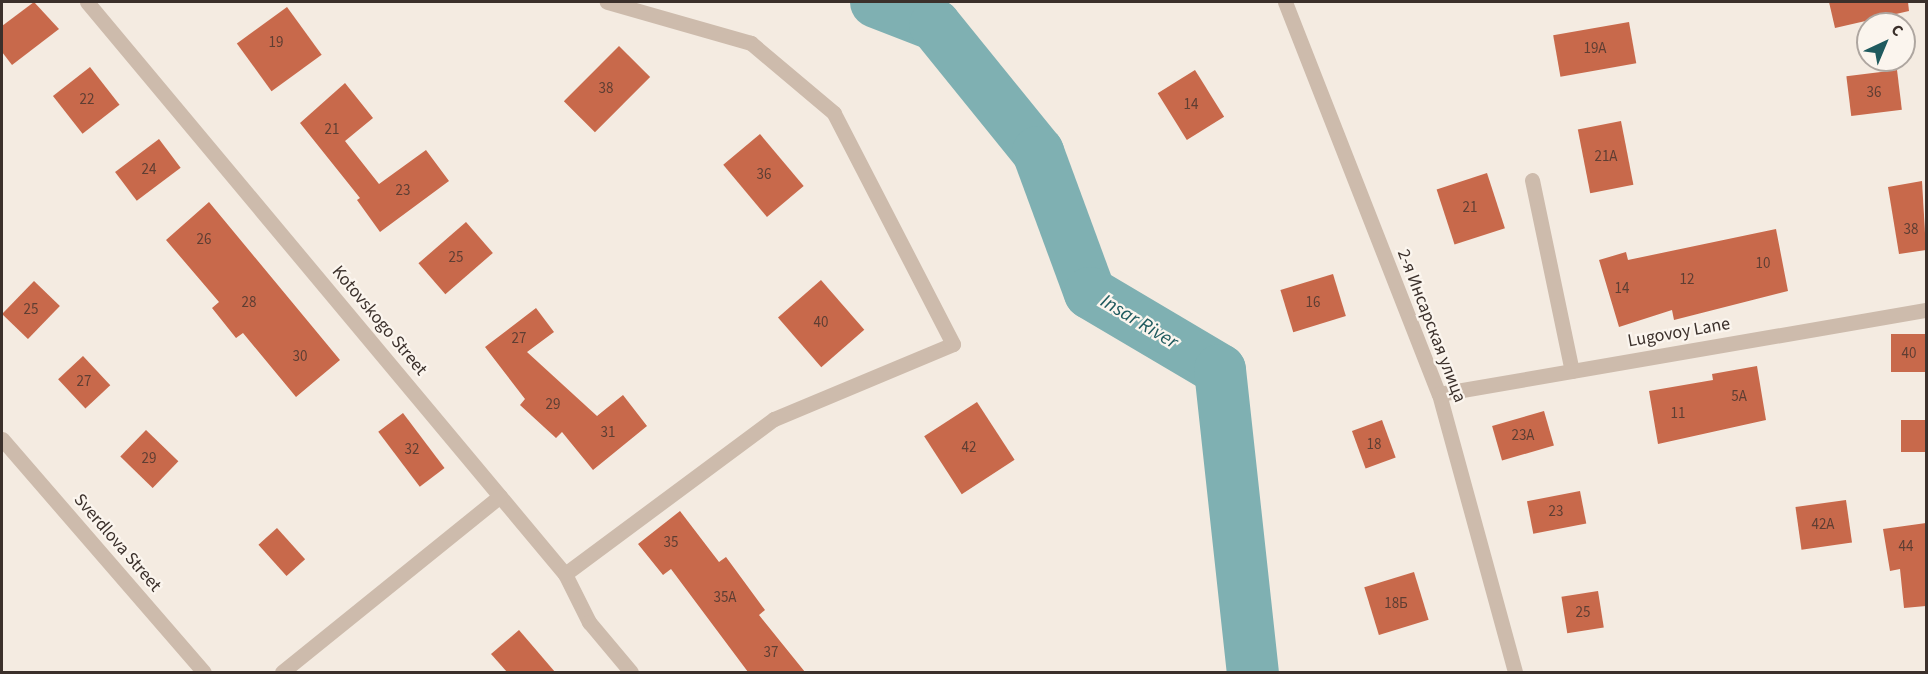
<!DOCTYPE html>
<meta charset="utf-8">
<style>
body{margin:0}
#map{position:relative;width:1928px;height:674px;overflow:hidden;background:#f4ebe1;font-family:"Source Sans 3",sans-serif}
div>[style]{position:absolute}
.river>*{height:52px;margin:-26px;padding:0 26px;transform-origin:26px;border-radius:26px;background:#7fb0b2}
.building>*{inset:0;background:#c8694b;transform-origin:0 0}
.minor>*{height:15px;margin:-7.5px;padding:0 7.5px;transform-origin:7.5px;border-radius:7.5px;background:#cdbbac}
span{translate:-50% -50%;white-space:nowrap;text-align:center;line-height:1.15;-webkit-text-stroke:4.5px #fbf5ee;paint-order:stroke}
.number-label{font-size:15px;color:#5e3e33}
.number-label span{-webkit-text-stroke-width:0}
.street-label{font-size:18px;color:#3b302b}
.water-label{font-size:20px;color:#1f5a5e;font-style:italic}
.frame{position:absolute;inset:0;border:3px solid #3b302b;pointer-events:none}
.north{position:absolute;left:1856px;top:12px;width:60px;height:60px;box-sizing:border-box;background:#fbf5ee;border:2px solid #aea6a0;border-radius:50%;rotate:44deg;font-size:16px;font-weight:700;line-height:24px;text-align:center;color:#3b302b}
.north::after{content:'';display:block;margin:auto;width:21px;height:27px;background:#1f5a5e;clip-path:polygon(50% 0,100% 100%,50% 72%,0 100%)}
</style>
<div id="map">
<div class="river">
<i style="left:876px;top:2px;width:63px;rotate:21.3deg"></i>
<i style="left:935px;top:25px;width:164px;rotate:51deg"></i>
<i style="left:1038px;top:152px;width:150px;rotate:69.8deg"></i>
<i style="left:1090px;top:293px;width:151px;rotate:30.6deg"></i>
<i style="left:1220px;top:370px;width:304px;rotate:83.8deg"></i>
</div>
<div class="building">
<i style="clip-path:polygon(34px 2px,59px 29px,12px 65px,2px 52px,2px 26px)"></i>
<i style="clip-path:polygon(1829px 2px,1908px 2px,1909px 11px,1835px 28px)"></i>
<i style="left:287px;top:7px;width:59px;height:62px;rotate:54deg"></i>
<i style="left:1629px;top:22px;width:42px;height:77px;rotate:80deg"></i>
<i style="left:619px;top:46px;width:44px;height:78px;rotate:45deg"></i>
<i style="left:90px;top:67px;width:48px;height:47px;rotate:52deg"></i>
<i style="left:1195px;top:70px;width:55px;height:44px;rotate:58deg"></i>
<i style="left:1897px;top:70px;width:40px;height:51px;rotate:83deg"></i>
<i style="clip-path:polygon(345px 83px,373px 118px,345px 141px,379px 184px,426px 150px,449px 181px,380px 232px,357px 200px,360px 198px,300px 123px)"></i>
<i style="left:1621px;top:121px;width:65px;height:44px;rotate:79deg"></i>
<i style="left:760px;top:134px;width:68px;height:48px;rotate:50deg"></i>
<i style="left:159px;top:139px;width:36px;height:55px;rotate:53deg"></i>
<i style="left:1487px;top:173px;width:58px;height:53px;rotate:72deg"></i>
<i style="clip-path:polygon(1922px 181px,1926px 250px,1899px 254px,1888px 187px)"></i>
<i style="clip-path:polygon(209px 202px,340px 360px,296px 397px,243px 333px,236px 338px,212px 308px,219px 302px,166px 240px)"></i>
<i style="left:466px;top:222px;width:41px;height:63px;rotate:49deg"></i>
<i style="clip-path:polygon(1776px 229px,1788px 291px,1674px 320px,1672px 310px,1619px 327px,1599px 260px,1626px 252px,1628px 260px)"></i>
<i style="left:1333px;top:274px;width:44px;height:55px;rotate:73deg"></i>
<i style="left:821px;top:280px;width:66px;height:57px;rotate:49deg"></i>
<i style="left:34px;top:281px;width:36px;height:46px;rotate:44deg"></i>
<i style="clip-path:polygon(536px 308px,554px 332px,527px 352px,597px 416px,623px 395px,647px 426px,593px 470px,562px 432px,556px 438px,520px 405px,525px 399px,485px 347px)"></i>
<i style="left:1926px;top:334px;width:38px;height:35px;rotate:90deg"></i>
<i style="left:83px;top:356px;width:40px;height:34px;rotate:47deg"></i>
<i style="clip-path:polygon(1757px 366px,1766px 420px,1658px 444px,1649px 391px,1713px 380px,1712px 374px)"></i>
<i style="left:977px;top:402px;width:69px;height:63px;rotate:57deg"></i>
<i style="left:1544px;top:411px;width:36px;height:54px;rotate:74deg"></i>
<i style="left:403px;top:413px;width:69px;height:31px;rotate:53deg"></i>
<i style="left:1382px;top:420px;width:40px;height:32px;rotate:70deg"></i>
<i style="left:1926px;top:420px;width:32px;height:25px;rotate:90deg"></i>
<i style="left:146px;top:430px;width:45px;height:37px;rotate:44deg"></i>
<i style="left:1580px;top:491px;width:33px;height:54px;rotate:79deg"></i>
<i style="left:1846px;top:500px;width:43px;height:51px;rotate:82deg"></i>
<i style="clip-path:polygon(680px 511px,719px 562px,726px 557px,765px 610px,759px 615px,805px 672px,748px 672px,671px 569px,663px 575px,638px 544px)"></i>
<i style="clip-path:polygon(1926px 523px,1926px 606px,1904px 608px,1900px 569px,1890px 571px,1883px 529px)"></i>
<i style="left:277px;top:528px;width:42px;height:25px;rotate:48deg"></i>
<i style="left:1414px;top:572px;width:50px;height:52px;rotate:73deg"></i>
<i style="left:1598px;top:591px;width:37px;height:37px;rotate:81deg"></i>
<i style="clip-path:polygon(519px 630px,555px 672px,507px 672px,491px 654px)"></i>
</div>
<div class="minor">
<i style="left:87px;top:2px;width:745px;rotate:50.12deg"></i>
<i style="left:565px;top:574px;width:54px;rotate:63.4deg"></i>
<i style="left:589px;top:622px;width:65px;rotate:50deg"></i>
<i style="left:1285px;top:2px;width:421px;rotate:68.6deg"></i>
<i style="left:1439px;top:394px;width:288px;rotate:74.7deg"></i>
<i style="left:1532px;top:180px;width:195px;rotate:78.2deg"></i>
<i style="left:1439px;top:394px;width:494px;rotate:-9.8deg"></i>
<i style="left:2px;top:439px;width:308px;rotate:49.1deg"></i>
<i style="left:565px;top:574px;width:260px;rotate:-36.6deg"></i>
<i style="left:774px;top:419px;width:194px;rotate:-22.7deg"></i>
<i style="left:953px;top:344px;width:260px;rotate:-117.3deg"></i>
<i style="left:834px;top:113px;width:109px;rotate:-139.9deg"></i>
<i style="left:751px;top:43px;width:150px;rotate:-164.1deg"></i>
<i style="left:282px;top:672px;width:280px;rotate:-38.9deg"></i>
</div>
<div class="number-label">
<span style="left:276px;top:43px">19</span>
<span style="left:1595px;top:49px">19А</span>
<span style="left:606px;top:89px">38</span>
<span style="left:1874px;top:93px">36</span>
<span style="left:87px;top:100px">22</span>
<span style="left:1191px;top:105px">14</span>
<span style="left:332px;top:130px">21</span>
<span style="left:1606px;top:157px">21А</span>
<span style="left:149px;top:170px">24</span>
<span style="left:764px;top:175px">36</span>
<span style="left:403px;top:191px">23</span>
<span style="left:1470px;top:208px">21</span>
<span style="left:1911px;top:230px">38</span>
<span style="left:204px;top:240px">26</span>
<span style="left:456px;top:258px">25</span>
<span style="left:1763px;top:264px">10</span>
<span style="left:1687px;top:280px">12</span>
<span style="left:1622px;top:289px">14</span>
<span style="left:249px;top:303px">28</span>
<span style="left:1313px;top:303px">16</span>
<span style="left:31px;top:310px">25</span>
<span style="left:821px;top:323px">40</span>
<span style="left:519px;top:339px">27</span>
<span style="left:1909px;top:354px">40</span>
<span style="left:300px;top:357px">30</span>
<span style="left:84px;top:382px">27</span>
<span style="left:1739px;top:397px">5А</span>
<span style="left:553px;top:405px">29</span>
<span style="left:1678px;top:414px">11</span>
<span style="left:608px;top:433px">31</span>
<span style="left:1523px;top:436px">23А</span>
<span style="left:1374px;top:445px">18</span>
<span style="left:969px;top:448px">42</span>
<span style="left:412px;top:450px">32</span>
<span style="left:149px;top:459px">29</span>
<span style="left:1556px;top:512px">23</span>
<span style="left:1823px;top:525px">42А</span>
<span style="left:671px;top:543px">35</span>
<span style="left:1906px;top:547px">44</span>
<span style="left:725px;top:598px">35А</span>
<span style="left:1396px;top:604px">18Б</span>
<span style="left:1583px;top:613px">25</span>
<span style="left:771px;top:653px">37</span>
</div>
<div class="street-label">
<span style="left:379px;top:321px;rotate:50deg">Kotovskogo Street</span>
<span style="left:1431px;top:326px;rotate:69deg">2-я Инсарская улица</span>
<span style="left:1679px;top:333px;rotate:-10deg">Lugovoy Lane</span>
<span style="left:117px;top:543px;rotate:49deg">Sverdlova Street</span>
</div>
<div class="water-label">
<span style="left:1139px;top:322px;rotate:31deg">Insar River</span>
</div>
<div class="frame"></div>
<div class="north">С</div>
</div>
